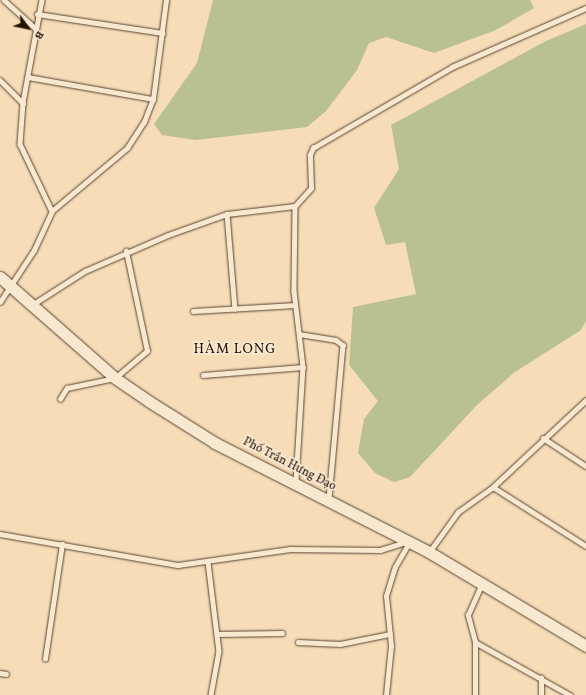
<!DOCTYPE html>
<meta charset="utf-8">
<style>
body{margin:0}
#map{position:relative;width:586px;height:695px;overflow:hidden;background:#f6dcb7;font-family:Vollkorn,serif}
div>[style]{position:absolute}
.green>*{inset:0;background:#b9c190}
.roads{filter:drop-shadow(0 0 1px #584431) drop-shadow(0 0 1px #584431)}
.service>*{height:4.5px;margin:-2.25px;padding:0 2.25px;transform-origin:2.25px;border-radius:2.25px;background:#f9e8d0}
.tertiary>*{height:11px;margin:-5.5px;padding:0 5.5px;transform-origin:5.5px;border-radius:5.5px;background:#f9e8d0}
span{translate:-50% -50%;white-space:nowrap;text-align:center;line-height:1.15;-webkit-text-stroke:3.5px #f9e8d0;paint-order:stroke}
.street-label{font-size:12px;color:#231204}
.quarter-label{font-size:14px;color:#231204;letter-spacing:1px}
.north{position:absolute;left:8px;top:8px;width:40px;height:40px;-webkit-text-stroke:3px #f9e8d0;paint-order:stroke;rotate:123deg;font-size:11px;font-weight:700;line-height:16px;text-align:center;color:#231204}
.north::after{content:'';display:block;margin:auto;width:14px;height:18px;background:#231204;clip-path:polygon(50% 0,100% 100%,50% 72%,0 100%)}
</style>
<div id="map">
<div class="green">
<i style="clip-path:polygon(213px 0,530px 0,534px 8px,496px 30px,434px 53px,386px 37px,369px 43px,357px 70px,326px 111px,307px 127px,196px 140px,162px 135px,154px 124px,197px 63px)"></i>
<i style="clip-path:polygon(586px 24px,586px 321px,581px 330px,515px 372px,478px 404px,410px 477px,394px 482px,375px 473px,358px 453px,364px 419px,378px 401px,349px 365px,353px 307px,416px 294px,405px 242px,386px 245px,374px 208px,399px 169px,391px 125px,546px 41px)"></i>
</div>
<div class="roads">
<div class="service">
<i style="left:4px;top:0;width:42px;rotate:42.1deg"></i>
<i style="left:42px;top:0;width:105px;rotate:100.5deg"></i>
<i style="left:23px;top:103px;width:41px;rotate:94.2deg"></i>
<i style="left:20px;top:144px;width:74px;rotate:64.5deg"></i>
<i style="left:37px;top:14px;width:127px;rotate:8.6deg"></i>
<i style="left:28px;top:77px;width:127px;rotate:10deg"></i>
<i style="left:0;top:80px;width:33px;rotate:45deg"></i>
<i style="left:295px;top:206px;width:85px;rotate:90.7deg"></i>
<i style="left:294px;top:291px;width:77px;rotate:83.2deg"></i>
<i style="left:303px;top:367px;width:115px;rotate:93.5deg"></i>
<i style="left:227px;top:214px;width:95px;rotate:85.2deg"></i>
<i style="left:0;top:302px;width:62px;rotate:-56.8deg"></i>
<i style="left:34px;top:250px;width:43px;rotate:-65.2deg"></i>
<i style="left:52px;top:211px;width:98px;rotate:-40deg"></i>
<i style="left:127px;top:148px;width:31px;rotate:-57deg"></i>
<i style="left:144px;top:122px;width:25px;rotate:-69deg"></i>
<i style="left:153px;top:99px;width:100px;rotate:-82.5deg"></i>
<i style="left:32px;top:305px;width:63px;rotate:-32.7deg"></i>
<i style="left:85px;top:271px;width:90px;rotate:-23.4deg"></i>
<i style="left:168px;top:235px;width:63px;rotate:-19.6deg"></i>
<i style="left:227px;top:214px;width:68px;rotate:-6.7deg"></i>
<i style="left:295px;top:206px;width:24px;rotate:-48deg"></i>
<i style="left:311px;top:188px;width:33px;rotate:-92deg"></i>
<i style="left:310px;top:155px;width:8px;rotate:-67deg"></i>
<i style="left:313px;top:148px;width:161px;rotate:-30.2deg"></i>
<i style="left:452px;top:67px;width:146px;rotate:-23.8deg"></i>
<i style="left:193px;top:311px;width:102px;rotate:-3.4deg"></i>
<i style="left:299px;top:334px;width:37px;rotate:9deg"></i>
<i style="left:336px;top:340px;width:9px;rotate:36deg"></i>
<i style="left:343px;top:345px;width:156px;rotate:95.2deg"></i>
<i style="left:203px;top:375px;width:100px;rotate:-4.6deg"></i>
<i style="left:60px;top:399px;width:13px;rotate:-58deg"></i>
<i style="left:67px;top:388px;width:49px;rotate:-11.8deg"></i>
<i style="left:115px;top:378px;width:42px;rotate:-40.2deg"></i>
<i style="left:147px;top:351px;width:102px;rotate:-101.9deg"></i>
<i style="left:543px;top:438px;width:51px;rotate:33.1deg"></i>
<i style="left:493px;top:487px;width:110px;rotate:32.4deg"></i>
<i style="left:0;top:534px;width:181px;rotate:9.9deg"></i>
<i style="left:178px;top:565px;width:113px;rotate:-8.1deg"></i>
<i style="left:290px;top:549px;width:90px;rotate:0.6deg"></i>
<i style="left:380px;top:550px;width:27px;rotate:-17deg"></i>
<i style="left:430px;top:551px;width:48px;rotate:-54.3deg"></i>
<i style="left:458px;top:512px;width:43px;rotate:-35.5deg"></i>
<i style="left:493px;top:487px;width:127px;rotate:-43.1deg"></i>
<i style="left:208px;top:562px;width:90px;rotate:83deg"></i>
<i style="left:219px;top:651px;width:45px;rotate:100.3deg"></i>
<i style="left:217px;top:634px;width:65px;rotate:-0.9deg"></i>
<i style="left:298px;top:642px;width:42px;rotate:2.7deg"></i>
<i style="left:340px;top:644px;width:51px;rotate:-11.3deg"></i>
<i style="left:475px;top:642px;width:28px;rotate:-105deg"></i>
<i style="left:468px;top:615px;width:34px;rotate:-66deg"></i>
<i style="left:45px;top:659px;width:116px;rotate:-81.6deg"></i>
<i style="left:0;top:673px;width:6px;rotate:9deg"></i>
<i style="left:386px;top:695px;width:49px;rotate:-84.2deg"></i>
<i style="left:391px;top:646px;width:50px;rotate:-95.7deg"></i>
<i style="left:386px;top:596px;width:30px;rotate:-73deg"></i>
<i style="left:395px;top:567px;width:28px;rotate:-60deg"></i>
<i style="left:475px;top:695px;width:53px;rotate:-90deg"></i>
<i style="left:475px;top:642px;width:109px;rotate:29.2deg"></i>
<i style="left:541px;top:695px;width:17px;rotate:-90deg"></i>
</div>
<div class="tertiary">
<i style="left:0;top:277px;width:153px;rotate:41.3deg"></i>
<i style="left:115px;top:378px;width:42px;rotate:34.4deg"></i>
<i style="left:150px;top:402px;width:77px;rotate:32.2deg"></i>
<i style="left:215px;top:443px;width:240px;rotate:27deg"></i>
<i style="left:429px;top:552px;width:183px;rotate:30.9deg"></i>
</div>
</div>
<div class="street-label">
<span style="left:289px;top:465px;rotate:27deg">Phố Trần Hưng Đạo</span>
</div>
<div class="quarter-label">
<span style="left:235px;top:350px">HÀM LONG</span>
</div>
<div class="north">B</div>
</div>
